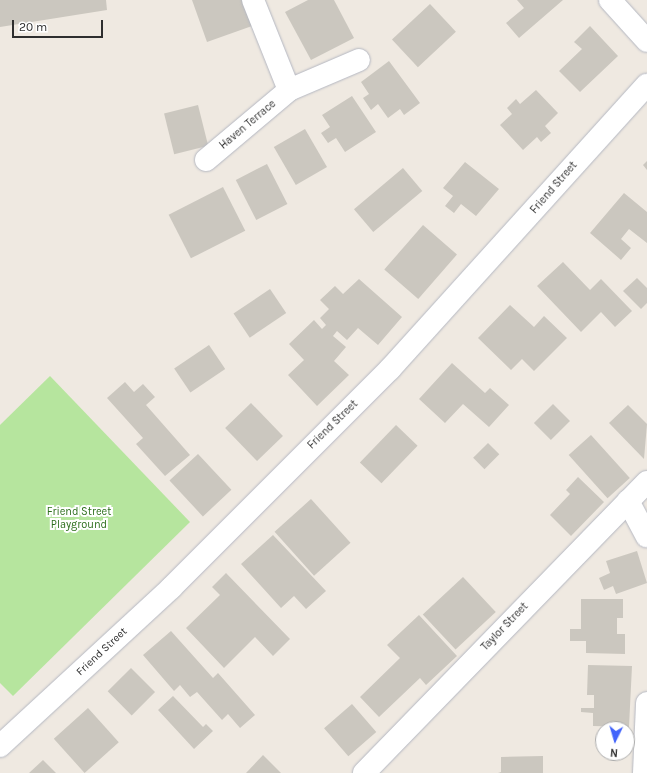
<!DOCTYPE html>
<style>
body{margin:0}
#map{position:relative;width:647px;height:773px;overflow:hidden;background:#efe9e1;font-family:Karla,sans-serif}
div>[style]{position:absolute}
.green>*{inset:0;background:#b6e59e}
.building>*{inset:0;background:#cbc7bf;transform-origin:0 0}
.roads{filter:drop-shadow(0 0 1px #b4b7c1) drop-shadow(0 0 1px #b4b7c1)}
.pedestrian>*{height:22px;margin:-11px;padding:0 11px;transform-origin:11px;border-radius:11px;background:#fff}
.minor>*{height:22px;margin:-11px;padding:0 11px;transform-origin:11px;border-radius:11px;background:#fff}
span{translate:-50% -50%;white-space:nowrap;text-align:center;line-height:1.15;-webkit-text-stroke:4px #fff;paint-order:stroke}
.street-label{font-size:11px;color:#2e2e2e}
.park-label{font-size:11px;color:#2c6e1b}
.north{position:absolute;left:595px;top:721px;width:40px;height:40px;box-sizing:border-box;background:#fff;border:1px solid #ababab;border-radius:50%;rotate:185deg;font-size:11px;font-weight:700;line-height:16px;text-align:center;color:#2e2e2e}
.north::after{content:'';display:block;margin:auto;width:14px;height:18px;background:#4264fb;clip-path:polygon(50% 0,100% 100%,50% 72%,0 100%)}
.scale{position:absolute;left:12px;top:20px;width:91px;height:18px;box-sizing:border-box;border:2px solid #2e2e2e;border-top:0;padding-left:5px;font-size:12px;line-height:14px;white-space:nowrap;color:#2e2e2e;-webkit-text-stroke:3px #fff;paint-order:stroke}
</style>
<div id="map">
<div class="green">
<i style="clip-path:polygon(50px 376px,190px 522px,13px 696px,0 683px,0 425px)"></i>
</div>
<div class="building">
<i style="clip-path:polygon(0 0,106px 0,107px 10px,0 27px)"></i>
<i style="clip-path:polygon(192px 0,243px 0,252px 26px,207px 42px)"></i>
<i style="clip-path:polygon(308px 0,334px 0,354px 38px,311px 60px,285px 12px)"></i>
<i style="clip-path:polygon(517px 0,563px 0,519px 38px,506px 23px,524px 8px)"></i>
<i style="left:430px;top:4px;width:38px;height:52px;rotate:47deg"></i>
<i style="clip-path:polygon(590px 26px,618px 56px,580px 92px,559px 71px,582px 49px,574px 42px)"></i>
<i style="clip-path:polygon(389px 61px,420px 103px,404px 115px,400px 109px,388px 118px,378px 104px,371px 110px,363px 98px,369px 94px,361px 82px)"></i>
<i style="clip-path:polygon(536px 90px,558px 113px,545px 126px,551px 133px,541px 142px,537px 137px,523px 150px,500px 125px,512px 114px,507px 108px,516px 99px,520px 104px)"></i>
<i style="clip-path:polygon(352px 96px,376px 132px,345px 152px,336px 138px,328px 143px,321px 133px,330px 127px,322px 115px)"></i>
<i style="left:198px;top:105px;width:42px;height:35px;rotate:76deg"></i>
<i style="left:305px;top:129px;width:44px;height:36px;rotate:60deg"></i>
<i style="clip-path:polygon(647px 161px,647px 170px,643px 165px)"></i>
<i style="clip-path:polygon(465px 162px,499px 189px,476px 216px,461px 204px,454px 213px,445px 206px,453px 196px,443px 188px)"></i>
<i style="left:267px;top:164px;width:45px;height:35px;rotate:63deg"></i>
<i style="left:403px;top:168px;width:30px;height:64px;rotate:50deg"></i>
<i style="left:223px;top:187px;width:49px;height:61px;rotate:63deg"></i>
<i style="clip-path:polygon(624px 193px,647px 212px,647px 243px,629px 229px,621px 239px,631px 248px,621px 260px,590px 233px)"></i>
<i style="left:423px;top:225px;width:45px;height:59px;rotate:41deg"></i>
<i style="clip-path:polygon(563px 262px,590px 290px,601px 279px,632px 311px,615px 327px,601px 312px,581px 332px,537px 286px)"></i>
<i style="clip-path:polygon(637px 278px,647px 288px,647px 303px,641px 309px,623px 291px)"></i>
<i style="clip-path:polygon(359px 279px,402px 317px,378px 345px,358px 328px,347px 340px,337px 331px,333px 336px,346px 347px,334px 361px,349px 375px,317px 406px,288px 375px,304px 360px,289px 344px,314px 320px,322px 329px,326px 325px,320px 318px,329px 309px,320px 300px,335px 286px,343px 294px)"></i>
<i style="left:270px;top:289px;width:29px;height:44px;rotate:56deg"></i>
<i style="clip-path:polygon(510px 305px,534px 327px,544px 316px,567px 338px,534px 371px,522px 359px,511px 370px,478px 338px)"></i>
<i style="left:209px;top:345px;width:29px;height:42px;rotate:56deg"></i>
<i style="clip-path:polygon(452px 363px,485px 393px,490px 388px,509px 405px,489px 427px,463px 404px,445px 423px,419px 399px)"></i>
<i style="clip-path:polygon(125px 382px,134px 392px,143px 384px,155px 397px,146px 405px,190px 455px,165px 476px,136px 444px,143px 438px,107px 398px)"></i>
<i style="left:251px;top:403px;width:46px;height:36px;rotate:46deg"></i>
<i style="left:553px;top:404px;width:24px;height:27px;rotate:45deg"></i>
<i style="clip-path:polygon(628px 405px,647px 424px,644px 459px,609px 423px)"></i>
<i style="left:396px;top:425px;width:30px;height:52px;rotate:44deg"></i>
<i style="left:591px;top:435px;width:58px;height:30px;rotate:48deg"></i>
<i style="left:488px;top:443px;width:16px;height:21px;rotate:45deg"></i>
<i style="left:198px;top:454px;width:49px;height:39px;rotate:47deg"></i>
<i style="clip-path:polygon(578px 477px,604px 502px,571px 536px,550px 515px,570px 494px,566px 490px)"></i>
<i style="left:311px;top:499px;width:59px;height:49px;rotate:48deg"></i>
<i style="clip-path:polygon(273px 535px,326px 591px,306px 609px,294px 596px,281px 608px,241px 564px)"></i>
<i style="clip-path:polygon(637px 551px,647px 583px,616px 594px,613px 586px,604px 590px,599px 578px,610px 573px,606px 561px)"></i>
<i style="clip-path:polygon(226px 573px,290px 639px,273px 656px,255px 637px,224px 668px,186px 628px,220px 595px,212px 587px)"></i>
<i style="left:463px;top:577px;width:48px;height:55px;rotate:47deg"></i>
<i style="clip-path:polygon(581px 599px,623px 599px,623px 618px,617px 618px,617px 634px,625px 634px,625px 654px,586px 653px,586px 641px,570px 641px,570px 629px,581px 629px)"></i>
<i style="clip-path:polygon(419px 615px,457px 656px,426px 685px,420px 678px,379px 717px,360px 697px,400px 658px,387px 645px)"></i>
<i style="clip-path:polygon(171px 631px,213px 678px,218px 673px,255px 715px,240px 728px,228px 714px,222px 720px,197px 692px,190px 697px,180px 685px,174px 691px,143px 655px)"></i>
<i style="clip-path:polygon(588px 665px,632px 666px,629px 727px,593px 726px,593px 713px,581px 712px,581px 708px,594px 708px,594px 695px,587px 695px)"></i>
<i style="left:131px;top:668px;width:34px;height:33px;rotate:45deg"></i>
<i style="clip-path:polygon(173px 696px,203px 727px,206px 724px,213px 731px,194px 749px,158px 710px)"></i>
<i style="left:352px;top:704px;width:37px;height:37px;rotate:49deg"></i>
<i style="left:88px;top:708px;width:46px;height:46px;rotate:48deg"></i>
<i style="clip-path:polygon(263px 755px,281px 773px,246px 773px)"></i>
<i style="clip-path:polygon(543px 756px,543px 773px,498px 773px,501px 772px,501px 757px)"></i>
<i style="clip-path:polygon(43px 760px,56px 773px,29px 773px)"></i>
</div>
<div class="roads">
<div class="pedestrian">
<i style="left:628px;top:501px;width:40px;rotate:62deg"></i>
</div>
<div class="minor">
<i style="left:253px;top:0;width:97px;rotate:68.2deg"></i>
<i style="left:610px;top:0;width:55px;rotate:47.9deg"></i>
<i style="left:206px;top:160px;width:109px;rotate:-40.1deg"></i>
<i style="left:289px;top:90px;width:76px;rotate:-23.2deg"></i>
<i style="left:0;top:746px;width:233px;rotate:-42.7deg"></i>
<i style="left:171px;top:588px;width:310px;rotate:-45deg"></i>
<i style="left:390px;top:369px;width:383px;rotate:-47.9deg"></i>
<i style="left:364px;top:773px;width:406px;rotate:-45.8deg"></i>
<i style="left:644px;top:773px;width:70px;rotate:-87.5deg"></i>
</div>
</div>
<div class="street-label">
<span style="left:248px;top:125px;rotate:-40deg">Haven Terrace</span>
<span style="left:554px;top:188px;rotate:-49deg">Friend Street</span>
<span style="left:333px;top:425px;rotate:-44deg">Friend Street</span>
<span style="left:505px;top:627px;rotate:-46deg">Taylor Street</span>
<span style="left:102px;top:652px;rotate:-43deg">Friend Street</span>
</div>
<div class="park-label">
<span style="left:79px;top:519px">Friend Street<br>Playground</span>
</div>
<div class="north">N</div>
<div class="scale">20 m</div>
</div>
